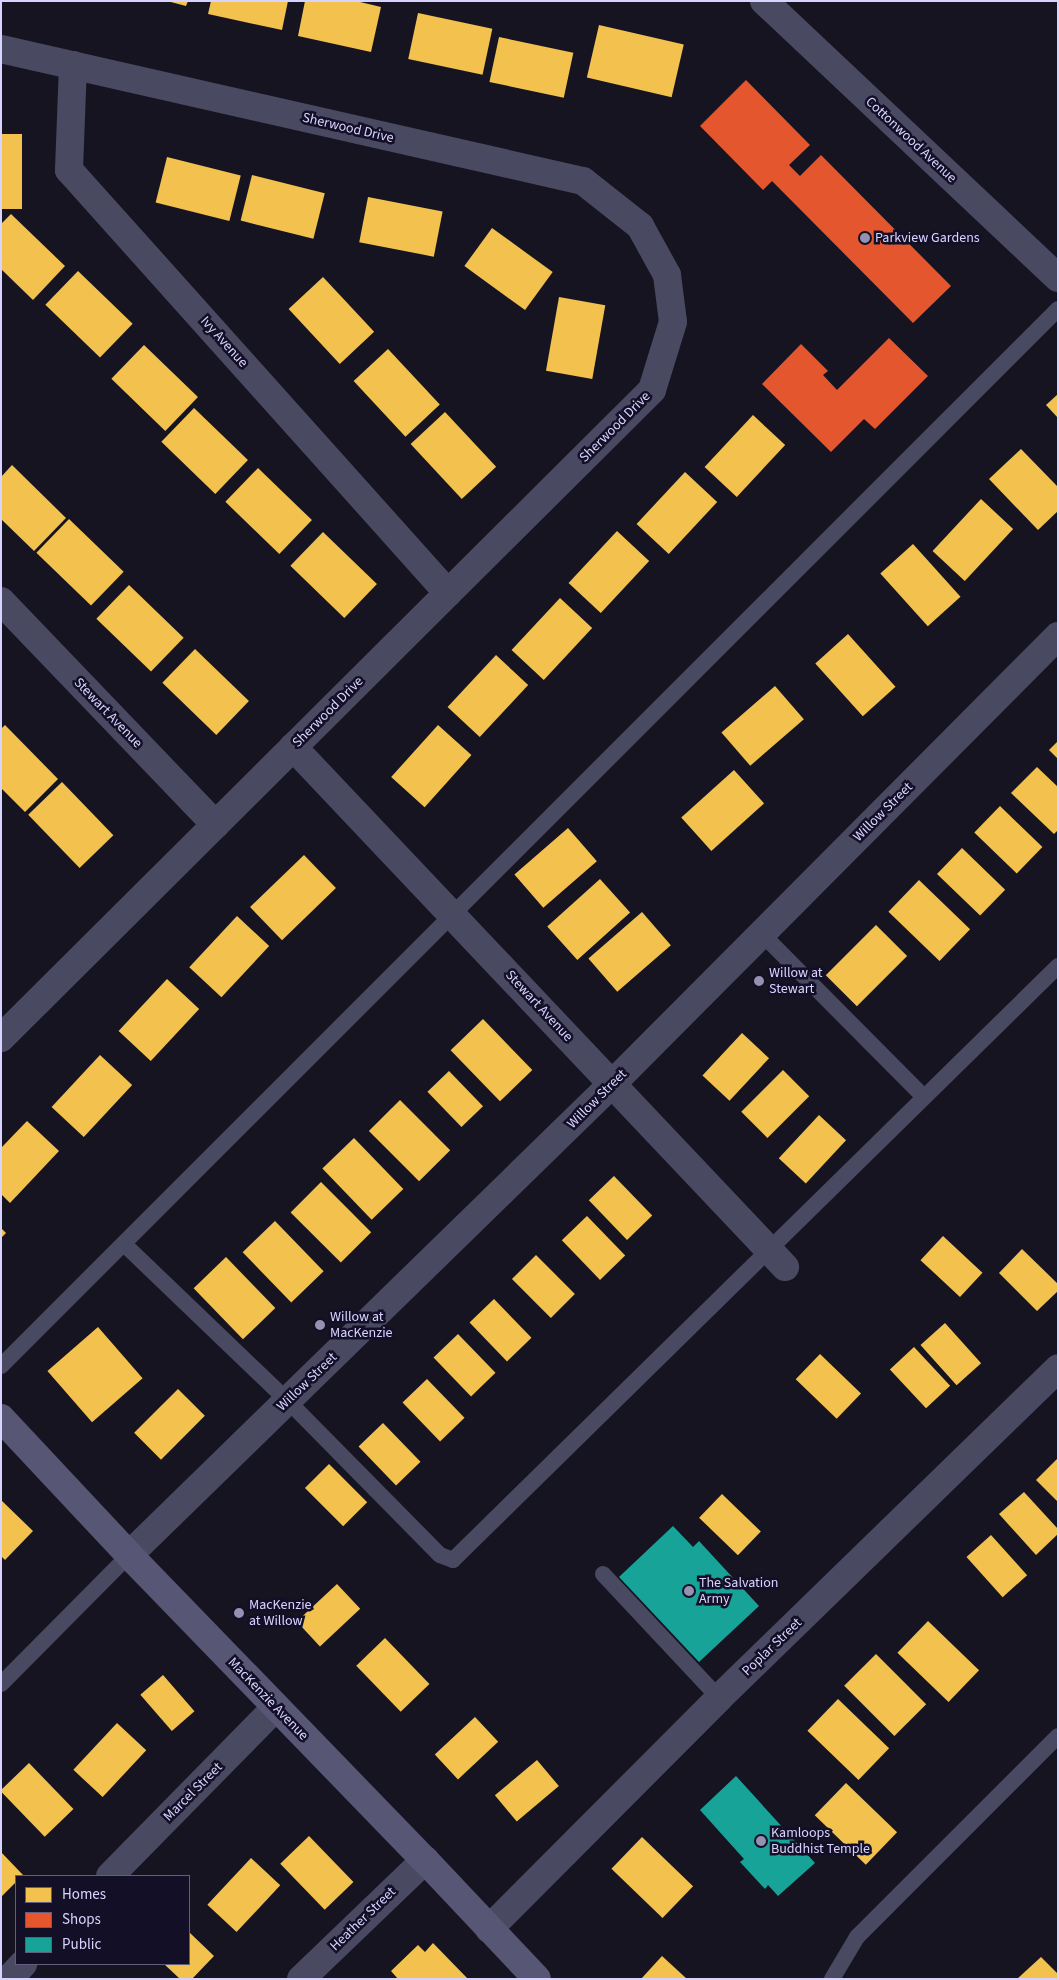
<!DOCTYPE html>
<style>
body{margin:0}
#map{position:relative;width:1059px;height:1980px;overflow:hidden;background:#161421;font-family:"Source Sans 3",sans-serif}
div>[style]{position:absolute}
.homes>*{inset:0;background:#f2c14e;transform-origin:0 0}
.shops>*{inset:0;background:#e4572e}
.public>*{inset:0;background:#17a398}
.lane>*{height:16px;margin:-8px;padding:0 8px;transform-origin:8px;border-radius:8px;background:#4a4962}
.street>*{height:28px;margin:-14px;padding:0 14px;transform-origin:14px;border-radius:14px;background:#4a4962}
.secondary>*{height:28px;margin:-14px;padding:0 14px;transform-origin:14px;border-radius:14px;background:#575674}
.dots>*{width:14px;height:14px;translate:-50% -50%;box-sizing:border-box;border:2px solid #130f26;border-radius:50%}
span{translate:-50% -50%;white-space:nowrap;text-align:center;line-height:1.15;-webkit-text-stroke:5px #130f26;paint-order:stroke}
.street-label{font-size:14px;color:#d9d4ff}
.poi-label{font-size:14px;color:#d9d4ff}
.left{translate:0 -50%;text-align:left}
.frame{position:absolute;inset:0;border:2px solid #d9d4ff;pointer-events:none}
.legend{position:absolute;left:15px;top:1875px;width:175px;height:90px;box-sizing:border-box;background:#130f26;border:1px solid #625e7d;margin:0;padding:6px 9px;list-style:none;font-size:15px;color:#d9d4ff}
.legend li{display:flex;align-items:center;gap:10px;height:25px}
.legend b{width:25px;border:1px solid #625e7d}
</style>
<div id="map">
<div class="homes">
<i style="clip-path:polygon(167px 1px,188px 1px,186px 6px)"></i>
<i style="clip-path:polygon(211px 1px,288px 1px,282px 30px,208px 14px)"></i>
<i style="clip-path:polygon(305px 1px,356px 1px,381px 7px,371px 52px,298px 36px)"></i>
<i style="left:418px;top:13px;width:76px;height:47px;rotate:12deg"></i>
<i style="left:599px;top:25px;width:87px;height:54px;rotate:13deg"></i>
<i style="left:499px;top:37px;width:76px;height:46px;rotate:12deg"></i>
<i style="left:1px;top:134px;width:21px;height:75px"></i>
<i style="left:167px;top:157px;width:76px;height:47px;rotate:14deg"></i>
<i style="left:252px;top:175px;width:75px;height:47px;rotate:14deg"></i>
<i style="left:368px;top:197px;width:76px;height:46px;rotate:11deg"></i>
<i style="clip-path:polygon(11px 214px,65px 266px,33px 300px,1px 269px,1px 224px)"></i>
<i style="left:492px;top:228px;width:75px;height:47px;rotate:36deg"></i>
<i style="left:78px;top:271px;width:76px;height:47px;rotate:44deg"></i>
<i style="left:323px;top:277px;width:75px;height:47px;rotate:47deg"></i>
<i style="left:559px;top:297px;width:47px;height:75px;rotate:10deg"></i>
<i style="left:144px;top:345px;width:75px;height:47px;rotate:44deg"></i>
<i style="left:388px;top:349px;width:76px;height:47px;rotate:47deg"></i>
<i style="clip-path:polygon(1058px 394px,1058px 418px,1046px 405px)"></i>
<i style="left:194px;top:408px;width:75px;height:47px;rotate:44deg"></i>
<i style="left:445px;top:412px;width:75px;height:47px;rotate:47deg"></i>
<i style="left:753px;top:415px;width:44px;height:71px;rotate:43deg"></i>
<i style="clip-path:polygon(1021px 449px,1058px 487px,1058px 511px,1038px 530px,989px 479px)"></i>
<i style="clip-path:polygon(12px 465px,66px 518px,34px 551px,1px 519px,1px 477px)"></i>
<i style="left:258px;top:468px;width:75px;height:47px;rotate:44deg"></i>
<i style="left:685px;top:472px;width:44px;height:71px;rotate:43deg"></i>
<i style="left:981px;top:499px;width:44px;height:71px;rotate:43deg"></i>
<i style="left:69px;top:519px;width:76px;height:47px;rotate:44deg"></i>
<i style="left:617px;top:531px;width:44px;height:71px;rotate:43deg"></i>
<i style="left:323px;top:532px;width:75px;height:47px;rotate:44deg"></i>
<i style="left:913px;top:544px;width:71px;height:44px;rotate:48deg"></i>
<i style="left:129px;top:585px;width:76px;height:47px;rotate:44deg"></i>
<i style="left:560px;top:598px;width:44px;height:71px;rotate:43deg"></i>
<i style="left:848px;top:634px;width:71px;height:44px;rotate:48deg"></i>
<i style="left:195px;top:649px;width:75px;height:47px;rotate:44deg"></i>
<i style="left:496px;top:655px;width:44px;height:71px;rotate:43deg"></i>
<i style="left:775px;top:686px;width:44px;height:71px;rotate:49deg"></i>
<i style="clip-path:polygon(5px 725px,58px 779px,25px 812px,1px 788px,1px 729px)"></i>
<i style="left:438px;top:725px;width:45px;height:70px;rotate:42deg"></i>
<i style="clip-path:polygon(1058px 741px,1058px 759px,1049px 750px)"></i>
<i style="clip-path:polygon(1037px 767px,1058px 787px,1058px 830px,1054px 834px,1011px 793px)"></i>
<i style="left:734px;top:770px;width:45px;height:71px;rotate:48deg"></i>
<i style="left:62px;top:782px;width:74px;height:47px;rotate:46deg"></i>
<i style="left:1000px;top:806px;width:59px;height:37px;rotate:44deg"></i>
<i style="left:568px;top:828px;width:44px;height:71px;rotate:49deg"></i>
<i style="left:962px;top:848px;width:60px;height:36px;rotate:44deg"></i>
<i style="left:304px;top:855px;width:46px;height:75px;rotate:46deg"></i>
<i style="left:600px;top:879px;width:45px;height:71px;rotate:48deg"></i>
<i style="left:919px;top:880px;width:71px;height:44px;rotate:44deg"></i>
<i style="left:642px;top:912px;width:44px;height:71px;rotate:49deg"></i>
<i style="left:237px;top:916px;width:44px;height:70px;rotate:43deg"></i>
<i style="left:876px;top:925px;width:44px;height:71px;rotate:45deg"></i>
<i style="left:167px;top:979px;width:44px;height:71px;rotate:43deg"></i>
<i style="left:483px;top:1019px;width:71px;height:45px;rotate:46deg"></i>
<i style="left:742px;top:1033px;width:37px;height:58px;rotate:43deg"></i>
<i style="left:100px;top:1055px;width:44px;height:71px;rotate:43deg"></i>
<i style="left:783px;top:1070px;width:37px;height:59px;rotate:45deg"></i>
<i style="left:449px;top:1071px;width:49px;height:30px;rotate:46deg"></i>
<i style="left:400px;top:1100px;width:71px;height:44px;rotate:45deg"></i>
<i style="left:819px;top:1115px;width:37px;height:59px;rotate:43deg"></i>
<i style="clip-path:polygon(27px 1121px,59px 1151px,10px 1203px,1px 1194px,1px 1148px)"></i>
<i style="left:354px;top:1138px;width:71px;height:44px;rotate:46deg"></i>
<i style="left:614px;top:1176px;width:55px;height:35px;rotate:46deg"></i>
<i style="left:321px;top:1182px;width:71px;height:43px;rotate:45deg"></i>
<i style="left:587px;top:1216px;width:55px;height:35px;rotate:46deg"></i>
<i style="left:275px;top:1221px;width:70px;height:45px;rotate:46deg"></i>
<i style="clip-path:polygon(1px 1228px,6px 1233px,1px 1238px)"></i>
<i style="left:943px;top:1236px;width:54px;height:33px;rotate:43deg"></i>
<i style="clip-path:polygon(1022px 1249px,1058px 1284px,1058px 1291px,1037px 1311px,999px 1273px)"></i>
<i style="left:536px;top:1255px;width:55px;height:34px;rotate:45deg"></i>
<i style="left:226px;top:1257px;width:71px;height:45px;rotate:46deg"></i>
<i style="left:494px;top:1299px;width:54px;height:34px;rotate:46deg"></i>
<i style="left:945px;top:1323px;width:54px;height:33px;rotate:48deg"></i>
<i style="left:98px;top:1327px;width:68px;height:67px;rotate:49deg"></i>
<i style="left:458px;top:1334px;width:54px;height:34px;rotate:46deg"></i>
<i style="left:914px;top:1347px;width:53px;height:33px;rotate:47deg"></i>
<i style="left:820px;top:1354px;width:57px;height:35px;rotate:44deg"></i>
<i style="left:427px;top:1379px;width:54px;height:34px;rotate:46deg"></i>
<i style="left:178px;top:1389px;width:38px;height:62px;rotate:45deg"></i>
<i style="left:383px;top:1423px;width:54px;height:34px;rotate:46deg"></i>
<i style="clip-path:polygon(1058px 1458px,1058px 1502px,1036px 1480px)"></i>
<i style="left:329px;top:1464px;width:54px;height:34px;rotate:45deg"></i>
<i style="clip-path:polygon(1024px 1492px,1058px 1529px,1058px 1534px,1036px 1555px,999px 1514px)"></i>
<i style="left:722px;top:1494px;width:54px;height:33px;rotate:44deg"></i>
<i style="clip-path:polygon(1px 1500px,33px 1531px,5px 1560px,1px 1556px)"></i>
<i style="left:991px;top:1535px;width:54px;height:33px;rotate:48deg"></i>
<i style="left:337px;top:1584px;width:34px;height:55px;rotate:47deg"></i>
<i style="left:928px;top:1621px;width:71px;height:44px;rotate:44deg"></i>
<i style="left:385px;top:1638px;width:64px;height:40px;rotate:46deg"></i>
<i style="left:876px;top:1654px;width:71px;height:45px;rotate:45deg"></i>
<i style="left:163px;top:1675px;width:48px;height:30px;rotate:49deg"></i>
<i style="left:838px;top:1699px;width:71px;height:44px;rotate:44deg"></i>
<i style="left:475px;top:1717px;width:34px;height:55px;rotate:47deg"></i>
<i style="left:117px;top:1723px;width:40px;height:64px;rotate:43deg"></i>
<i style="left:537px;top:1760px;width:34px;height:55px;rotate:50deg"></i>
<i style="left:29px;top:1763px;width:64px;height:40px;rotate:46deg"></i>
<i style="left:846px;top:1783px;width:71px;height:45px;rotate:44deg"></i>
<i style="left:309px;top:1836px;width:64px;height:40px;rotate:46deg"></i>
<i style="left:642px;top:1837px;width:71px;height:44px;rotate:44deg"></i>
<i style="clip-path:polygon(1px 1852px,23px 1875px,16px 1876px,16px 1882px,1px 1897px)"></i>
<i style="left:251px;top:1858px;width:40px;height:64px;rotate:43deg"></i>
<i style="clip-path:polygon(189px 1932px,214px 1956px,192px 1979px,180px 1979px,164px 1964px,189px 1964px)"></i>
<i style="clip-path:polygon(433px 1943px,468px 1979px,398px 1979px,391px 1971px,418px 1945px,425px 1952px)"></i>
<i style="clip-path:polygon(662px 1956px,687px 1979px,641px 1979px)"></i>
<i style="clip-path:polygon(1041px 1957px,1058px 1974px,1058px 1979px,1017px 1979px)"></i>
</div>
<div class="shops">
<i style="clip-path:polygon(746px 80px,810px 145px,789px 165px,800px 176px,821px 155px,951px 286px,913px 323px,772px 181px,763px 190px,700px 126px)"></i>
<i style="clip-path:polygon(889px 338px,928px 376px,875px 429px,864px 419px,831px 452px,762px 384px,801px 344px,828px 371px,823px 375px,837px 390px)"></i>
</div>
<div class="public">
<i style="clip-path:polygon(673px 1526px,693px 1547px,699px 1541px,759px 1606px,699px 1662px,619px 1577px)"></i>
<i style="clip-path:polygon(736px 1776px,815px 1863px,778px 1896px,768px 1885px,765px 1889px,740px 1862px,744px 1859px,700px 1810px)"></i>
</div>
<div class="lane">
<i style="left:762px;top:934px;width:230px;rotate:45.2deg"></i>
<i style="left:124px;top:1244px;width:227px;rotate:43.8deg"></i>
<i style="left:288px;top:1401px;width:216px;rotate:45.4deg"></i>
<i style="left:440px;top:1555px;width:14px;rotate:21deg"></i>
<i style="left:453px;top:1560px;width:848px;rotate:-44.47deg"></i>
<i style="left:1px;top:1366px;width:1495px;rotate:-45deg"></i>
<i style="left:603px;top:1574px;width:170px;rotate:46.9deg"></i>
<i style="left:1px;top:1684px;width:182px;rotate:-45.2deg"></i>
<i style="left:832px;top:1979px;width:49px;rotate:-59.2deg"></i>
<i style="left:857px;top:1937px;width:284px;rotate:-45deg"></i>
</div>
<div class="street">
<i style="left:764px;top:1px;width:404px;rotate:43.3deg"></i>
<i style="left:1px;top:49px;width:597px;rotate:12.78deg"></i>
<i style="left:583px;top:181px;width:73px;rotate:38.3deg"></i>
<i style="left:640px;top:226px;width:56px;rotate:61.1deg"></i>
<i style="left:667px;top:275px;width:47px;rotate:82.7deg"></i>
<i style="left:673px;top:322px;width:71px;rotate:107.2deg"></i>
<i style="left:652px;top:390px;width:919px;rotate:135.13deg"></i>
<i style="left:73px;top:65px;width:105px;rotate:92.2deg"></i>
<i style="left:69px;top:170px;width:568px;rotate:48.14deg"></i>
<i style="left:1px;top:601px;width:310px;rotate:46.2deg"></i>
<i style="left:293px;top:747px;width:716px;rotate:46.58deg"></i>
<i style="left:129px;top:1555px;width:675px;rotate:-44.28deg"></i>
<i style="left:612px;top:1084px;width:632px;rotate:-45.13deg"></i>
<i style="left:110px;top:1876px;width:237px;rotate:-45.5deg"></i>
<i style="left:489px;top:1929px;width:326px;rotate:-45.1deg"></i>
<i style="left:719px;top:1698px;width:473px;rotate:-44.2deg"></i>
<i style="left:9px;top:1979px;width:21px;rotate:-47deg"></i>
<i style="left:301px;top:1979px;width:172px;rotate:-43.8deg"></i>
</div>
<div class="secondary">
<i style="left:1px;top:1418px;width:187px;rotate:46.9deg"></i>
<i style="left:129px;top:1555px;width:425px;rotate:45.9deg"></i>
<i style="left:425px;top:1860px;width:163px;rotate:46.7deg"></i>
</div>
<div class="dots">
<i style="left:865px;top:238px;background:#9591b1"></i>
<i style="left:759px;top:981px;background:#9591b1"></i>
<i style="left:320px;top:1325px;background:#9591b1"></i>
<i style="left:689px;top:1591px;background:#9591b1"></i>
<i style="left:239px;top:1613px;background:#9591b1"></i>
<i style="left:761px;top:1841px;background:#9591b1"></i>
</div>
<div class="street-label">
<span style="left:348px;top:128px;rotate:13deg">Sherwood Drive</span>
<span style="left:911px;top:140px;rotate:43deg">Cottonwood Avenue</span>
<span style="left:224px;top:342px;rotate:48deg">Ivy Avenue</span>
<span style="left:615px;top:427px;rotate:-45deg">Sherwood Drive</span>
<span style="left:328px;top:712px;rotate:-45deg">Sherwood Drive</span>
<span style="left:108px;top:713px;rotate:46deg">Stewart Avenue</span>
<span style="left:883px;top:812px;rotate:-45deg">Willow Street</span>
<span style="left:539px;top:1006px;rotate:47deg">Stewart Avenue</span>
<span style="left:597px;top:1099px;rotate:-45deg">Willow Street</span>
<span style="left:307px;top:1382px;rotate:-44deg">Willow Street</span>
<span style="left:772px;top:1647px;rotate:-44deg">Poplar Street</span>
<span style="left:268px;top:1699px;rotate:46deg">MacKenzie Avenue</span>
<span style="left:193px;top:1792px;rotate:-45deg">Marcel Street</span>
<span style="left:363px;top:1919px;rotate:-44deg">Heather Street</span>
</div>
<div class="poi-label">
<span class="left" style="left:875px;top:238px">Parkview Gardens</span>
<span class="left" style="left:769px;top:981px">Willow at<br>Stewart</span>
<span class="left" style="left:330px;top:1325px">Willow at<br>MacKenzie</span>
<span class="left" style="left:699px;top:1591px">The Salvation<br>Army</span>
<span class="left" style="left:249px;top:1613px">MacKenzie<br>at Willow</span>
<span class="left" style="left:771px;top:1841px">Kamloops<br>Buddhist Temple</span>
</div>
<div class="frame"></div>
<ul class="legend">
<li><b style="height:14px;background:#f2c14e"></b>Homes</li>
<li><b style="height:14px;background:#e4572e"></b>Shops</li>
<li><b style="height:14px;background:#17a398"></b>Public</li>
</ul>
</div>
